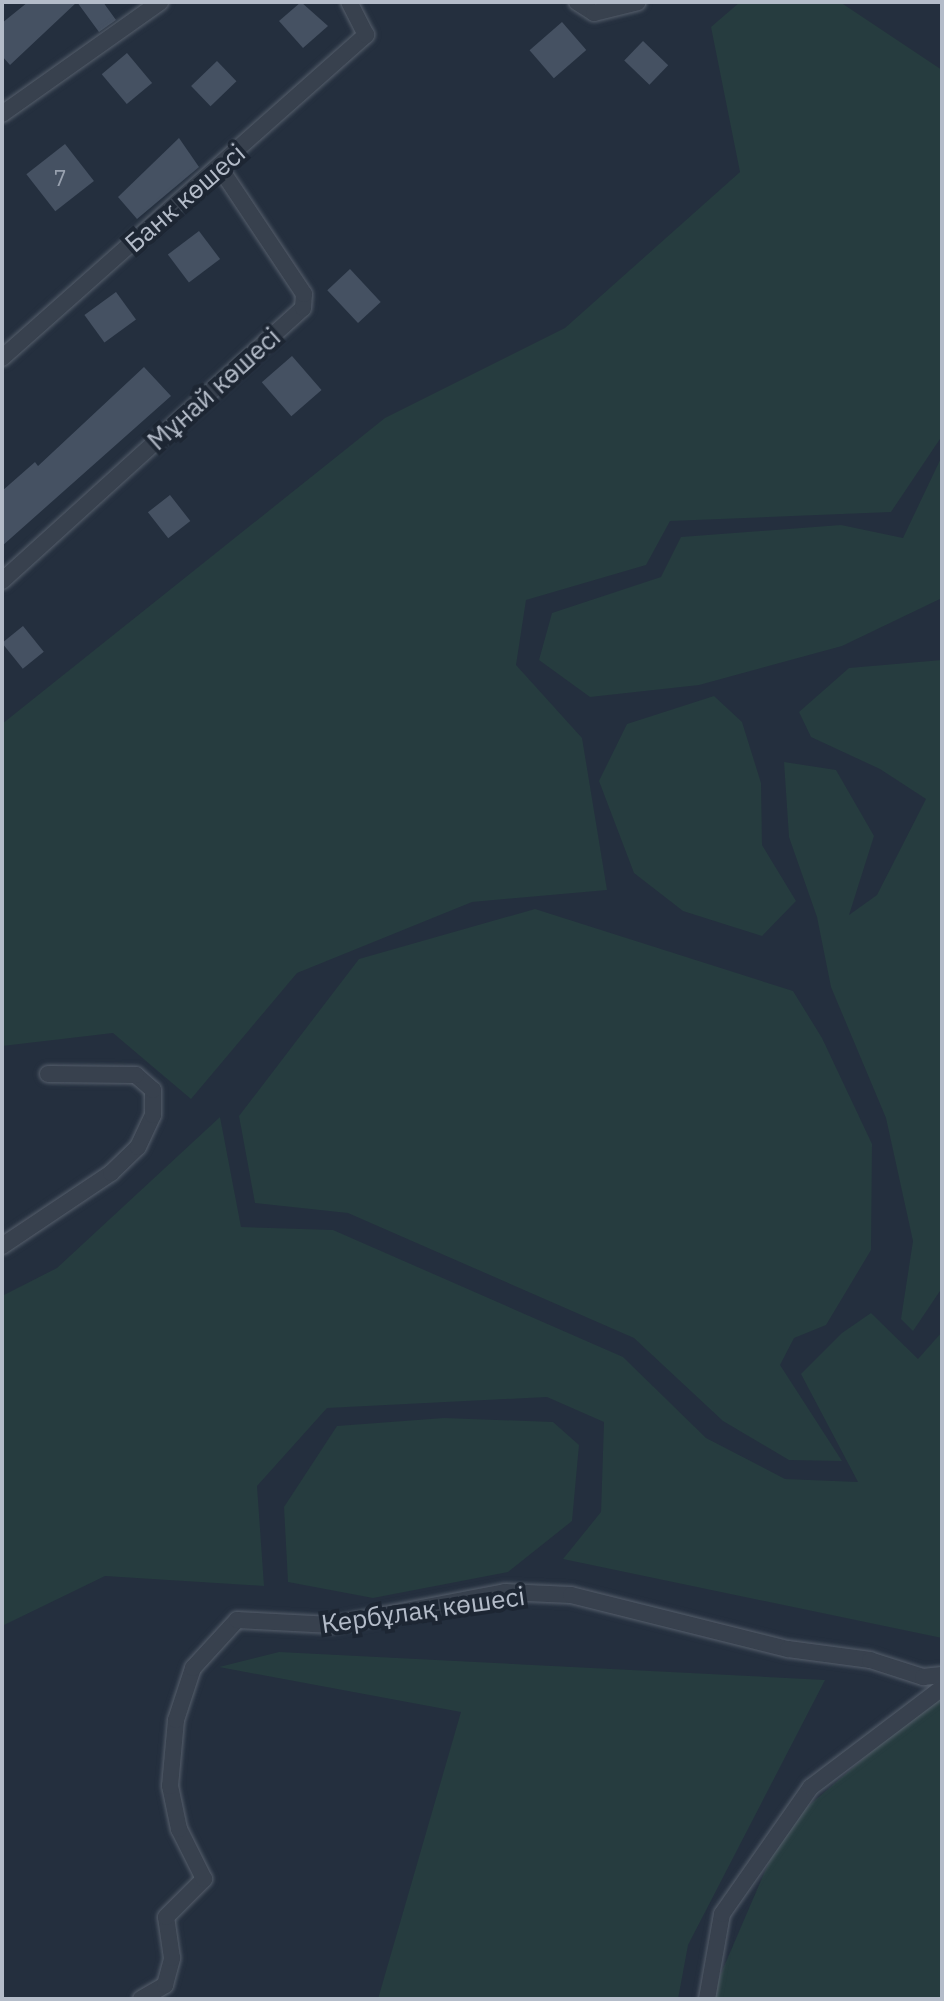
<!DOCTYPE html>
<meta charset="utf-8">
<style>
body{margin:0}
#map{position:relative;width:944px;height:2001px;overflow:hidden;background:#242f3e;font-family:"IBM Plex Sans",sans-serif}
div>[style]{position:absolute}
.green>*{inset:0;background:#263c3f}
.building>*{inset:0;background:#455162;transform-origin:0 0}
.roads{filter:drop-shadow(0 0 2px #565f6c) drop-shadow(0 0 2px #565f6c)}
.street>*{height:16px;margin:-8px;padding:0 8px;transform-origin:8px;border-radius:8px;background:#38414e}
span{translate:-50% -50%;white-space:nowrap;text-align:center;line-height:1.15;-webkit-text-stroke:8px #1d2633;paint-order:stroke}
.number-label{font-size:22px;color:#98a1af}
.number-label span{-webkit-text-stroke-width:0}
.street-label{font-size:26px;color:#b4bcc9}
.frame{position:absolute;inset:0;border:4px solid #b4bcc9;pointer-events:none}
</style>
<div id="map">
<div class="green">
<i style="clip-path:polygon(740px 2px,840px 2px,942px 70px,942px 436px,891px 512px,670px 521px,646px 565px,526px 600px,516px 665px,582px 738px,607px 890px,472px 902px,297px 973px,191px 1099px,113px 1033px,2px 1046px,2px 724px,385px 418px,565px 328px,740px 172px,711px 27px)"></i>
<i style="clip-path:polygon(942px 456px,942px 598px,842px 646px,699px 685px,590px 697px,539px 660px,552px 613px,661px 577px,681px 537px,841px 525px,903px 538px)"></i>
<i style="clip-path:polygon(942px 660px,942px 1288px,913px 1331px,901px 1319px,913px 1241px,886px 1118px,831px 987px,817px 917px,789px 837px,784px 762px,836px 770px,874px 836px,849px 915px,877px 895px,926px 799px,880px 769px,811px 737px,799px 712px,849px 668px)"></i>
<i style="clip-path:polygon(714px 696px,742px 722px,761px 783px,762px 845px,796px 901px,762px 936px,683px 911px,634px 873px,599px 781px,627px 724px)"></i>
<i style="clip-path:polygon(535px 909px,793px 991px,822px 1038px,872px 1144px,871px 1250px,826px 1325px,794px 1338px,780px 1365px,842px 1461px,789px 1460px,723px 1421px,634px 1338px,348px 1213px,255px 1203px,239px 1116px,359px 959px)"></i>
<i style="clip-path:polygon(220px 1117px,241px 1227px,333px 1230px,623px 1357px,706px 1438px,785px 1479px,858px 1482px,801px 1374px,842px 1333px,871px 1313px,918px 1359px,942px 1332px,942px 1638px,563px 1559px,601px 1512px,604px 1422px,547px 1397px,327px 1408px,257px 1486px,264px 1586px,105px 1576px,2px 1626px,2px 1296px,57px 1268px)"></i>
<i style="clip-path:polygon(444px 1418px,553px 1422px,579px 1445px,572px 1521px,508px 1572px,373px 1598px,288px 1582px,284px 1507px,337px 1426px)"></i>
<i style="clip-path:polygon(279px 1652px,825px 1680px,688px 1945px,678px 1999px,378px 1999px,461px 1712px,219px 1667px)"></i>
<i style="clip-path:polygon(942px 1691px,942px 1999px,710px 1999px,784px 1827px)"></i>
</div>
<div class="building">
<i style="clip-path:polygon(28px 2px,103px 2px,116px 20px,99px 32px,77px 2px,10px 65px,2px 56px,2px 23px)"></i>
<i style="clip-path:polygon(301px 2px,328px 26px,303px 48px,279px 21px)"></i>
<i style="left:562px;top:22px;width:37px;height:43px;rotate:49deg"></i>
<i style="left:643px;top:41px;width:35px;height:27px;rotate:44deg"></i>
<i style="left:127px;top:53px;width:39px;height:33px;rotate:50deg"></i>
<i style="left:217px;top:61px;width:28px;height:36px;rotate:46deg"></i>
<i style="clip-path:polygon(179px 138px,199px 167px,137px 219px,118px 197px)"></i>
<i style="left:65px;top:144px;width:47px;height:49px;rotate:52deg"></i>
<i style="left:199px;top:231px;width:35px;height:39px;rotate:53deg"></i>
<i style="left:350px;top:269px;width:45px;height:31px;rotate:47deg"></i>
<i style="left:116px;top:292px;width:34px;height:39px;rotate:54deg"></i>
<i style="left:292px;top:356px;width:45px;height:40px;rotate:49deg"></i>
<i style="clip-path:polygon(144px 367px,171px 396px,2px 546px,2px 491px,35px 462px,38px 466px)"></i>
<i style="left:170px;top:495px;width:33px;height:28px;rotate:52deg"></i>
<i style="left:23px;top:626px;width:33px;height:27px;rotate:51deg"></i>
</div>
<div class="roads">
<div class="street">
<i style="left:577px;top:2px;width:20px;rotate:33deg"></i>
<i style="left:594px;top:13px;width:45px;rotate:-14deg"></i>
<i style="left:2px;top:114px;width:194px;rotate:-35.3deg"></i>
<i style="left:2px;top:358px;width:487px;rotate:-41.6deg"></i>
<i style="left:366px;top:35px;width:37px;rotate:-117deg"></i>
<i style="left:2px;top:581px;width:406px;rotate:-42.2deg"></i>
<i style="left:303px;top:308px;width:14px;rotate:-86deg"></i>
<i style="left:304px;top:294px;width:151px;rotate:-123.7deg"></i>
<i style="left:2px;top:1246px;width:131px;rotate:-33.8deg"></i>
<i style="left:111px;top:1173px;width:37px;rotate:-44deg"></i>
<i style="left:138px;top:1147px;width:35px;rotate:-65deg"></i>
<i style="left:153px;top:1115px;width:25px;rotate:-90deg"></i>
<i style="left:153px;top:1090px;width:23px;rotate:-139deg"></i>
<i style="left:136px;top:1075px;width:88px;rotate:-179.3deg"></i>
<i style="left:141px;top:1999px;width:28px;rotate:-30deg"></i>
<i style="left:165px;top:1985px;width:28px;rotate:-75deg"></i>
<i style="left:172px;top:1958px;width:41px;rotate:-98.3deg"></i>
<i style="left:166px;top:1917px;width:54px;rotate:-45deg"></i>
<i style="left:204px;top:1879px;width:56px;rotate:-116.6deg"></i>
<i style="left:179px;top:1829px;width:44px;rotate:-101.8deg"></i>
<i style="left:170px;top:1786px;width:66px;rotate:-84.8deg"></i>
<i style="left:176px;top:1720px;width:55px;rotate:-71.9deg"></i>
<i style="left:193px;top:1668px;width:65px;rotate:-47.5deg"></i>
<i style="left:237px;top:1620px;width:95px;rotate:3deg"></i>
<i style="left:332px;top:1625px;width:176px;rotate:-10.8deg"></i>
<i style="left:505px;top:1592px;width:66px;rotate:2.6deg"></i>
<i style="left:571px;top:1595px;width:224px;rotate:14deg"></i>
<i style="left:788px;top:1649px;width:83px;rotate:7.6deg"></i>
<i style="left:870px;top:1660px;width:56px;rotate:17.8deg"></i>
<i style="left:923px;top:1677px;width:19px;rotate:-6deg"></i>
<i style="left:707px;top:1999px;width:86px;rotate:-80deg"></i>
<i style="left:722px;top:1914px;width:155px;rotate:-55deg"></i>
<i style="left:811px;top:1787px;width:164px;rotate:-37.1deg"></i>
</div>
</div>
<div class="number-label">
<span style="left:60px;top:178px">7</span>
</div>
<div class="street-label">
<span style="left:185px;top:198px;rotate:-41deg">Банк көшесі</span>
<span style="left:214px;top:389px;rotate:-42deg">Мұнай көшесі</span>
<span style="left:423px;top:1610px;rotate:-8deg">Кербұлақ көшесі</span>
</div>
<div class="frame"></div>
</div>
